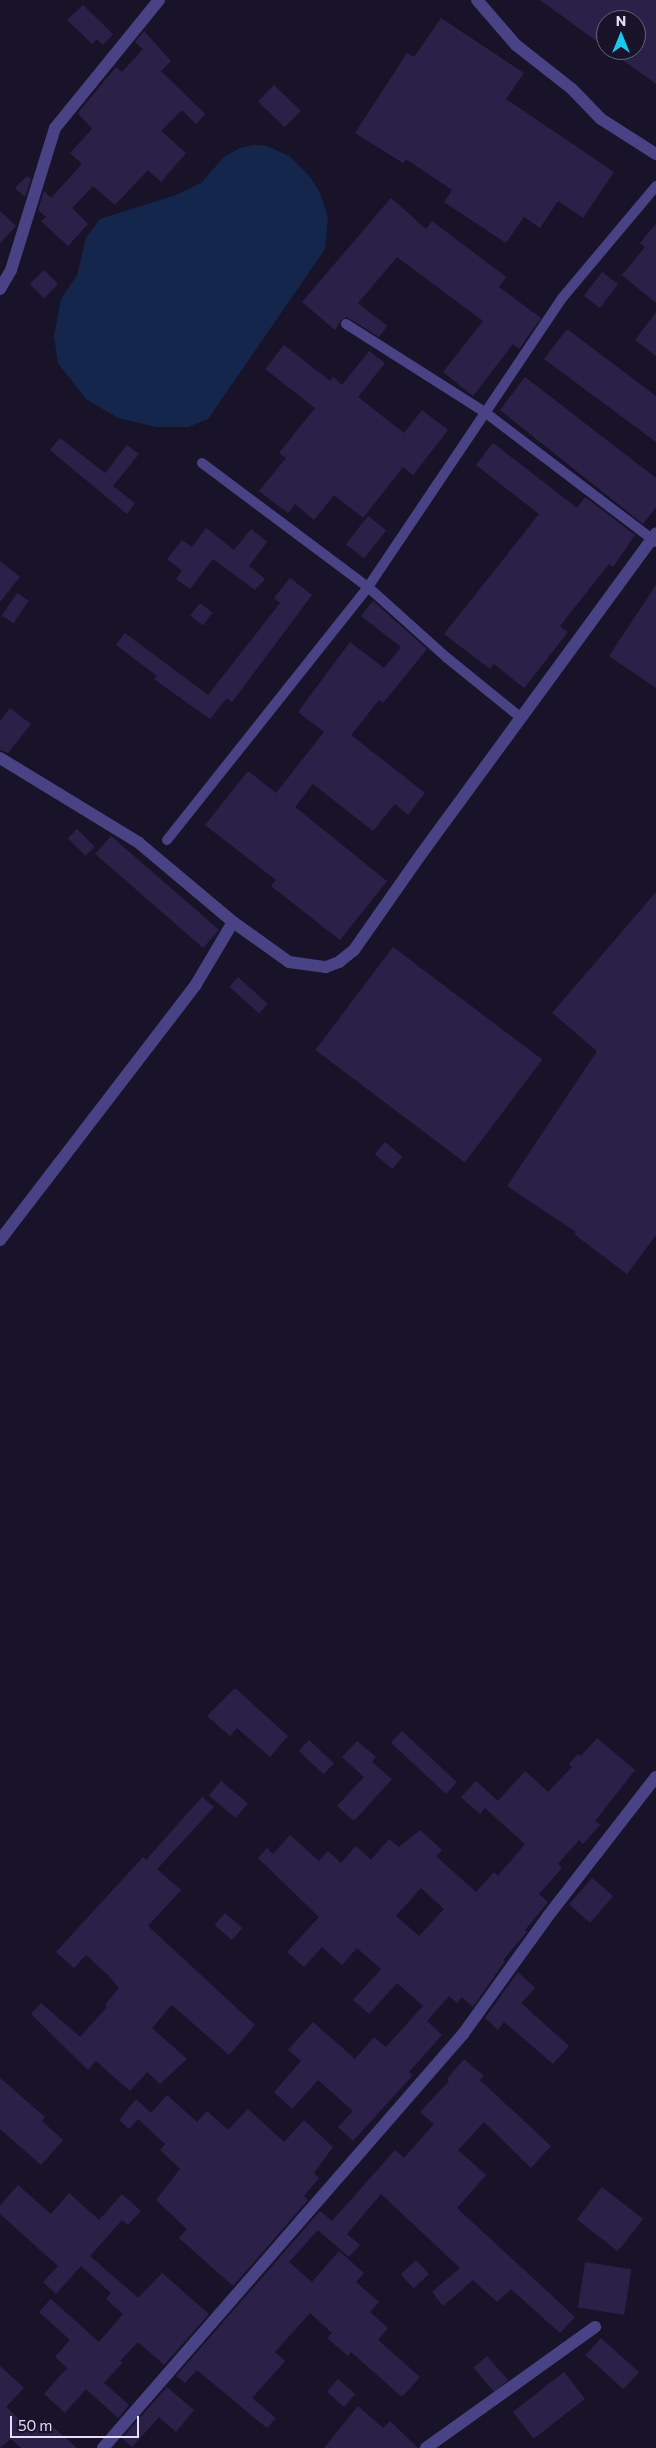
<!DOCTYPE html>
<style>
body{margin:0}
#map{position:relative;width:656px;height:2448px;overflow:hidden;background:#181329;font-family:Commissioner,sans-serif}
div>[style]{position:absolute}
.water>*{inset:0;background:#14264c}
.building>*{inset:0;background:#2b2148;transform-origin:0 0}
.service>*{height:10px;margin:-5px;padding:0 5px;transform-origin:5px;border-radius:5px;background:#494284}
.minor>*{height:12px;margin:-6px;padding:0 6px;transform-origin:6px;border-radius:6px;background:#494284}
span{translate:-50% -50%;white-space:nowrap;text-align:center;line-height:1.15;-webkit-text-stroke:4px #181329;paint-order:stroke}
.north{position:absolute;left:596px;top:10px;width:50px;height:50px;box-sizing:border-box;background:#181329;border:1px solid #69647d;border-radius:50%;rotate:0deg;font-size:14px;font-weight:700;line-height:20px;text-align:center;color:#e3defc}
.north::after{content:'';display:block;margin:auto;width:18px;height:22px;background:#1ac9ec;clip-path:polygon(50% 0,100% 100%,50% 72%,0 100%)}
.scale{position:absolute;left:10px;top:2416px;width:129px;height:22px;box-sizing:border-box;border:2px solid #e3defc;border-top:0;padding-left:6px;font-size:15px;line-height:18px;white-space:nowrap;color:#e3defc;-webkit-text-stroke:4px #181329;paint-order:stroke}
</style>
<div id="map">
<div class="water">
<i style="clip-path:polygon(254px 145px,267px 146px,289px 156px,310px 177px,319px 191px,328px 217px,325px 249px,208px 419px,188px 427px,156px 427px,118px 418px,86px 399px,58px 363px,54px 336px,61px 299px,77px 275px,86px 238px,100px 219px,176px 195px,201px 183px,224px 157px,240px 148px)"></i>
</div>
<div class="building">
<i style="clip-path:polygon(540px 0,656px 0,656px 84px,609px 50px,636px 50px,636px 20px,606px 20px,606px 48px)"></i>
<i style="clip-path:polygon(83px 5px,113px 34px,103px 45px,97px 39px,92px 44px,67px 20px)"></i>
<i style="clip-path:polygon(441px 18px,524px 73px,506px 99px,614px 172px,583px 218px,558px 201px,540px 228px,524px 217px,506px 243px,444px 202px,452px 190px,406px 159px,403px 163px,355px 133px,407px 53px,414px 57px)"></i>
<i style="clip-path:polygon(144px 31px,171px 61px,161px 71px,205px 114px,196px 124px,182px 110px,161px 131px,186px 153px,161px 182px,148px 170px,115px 205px,93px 186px,72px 208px,88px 224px,68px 246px,41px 221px,46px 217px,38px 210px,44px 191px,51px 198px,82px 164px,70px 153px,92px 129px,78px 113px,116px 67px,122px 72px,143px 49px,135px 42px)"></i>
<i style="left:274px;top:85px;width:37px;height:23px;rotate:44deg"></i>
<i style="clip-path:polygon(27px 176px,31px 179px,25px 197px,15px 188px)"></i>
<i style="clip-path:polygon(391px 198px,426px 229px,432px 221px,506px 277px,499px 287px,541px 318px,519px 349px,513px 344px,473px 396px,443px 372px,483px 321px,397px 257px,358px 303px,387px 326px,379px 337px,347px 317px,341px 320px,335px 330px,302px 302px)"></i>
<i style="clip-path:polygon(0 211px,16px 226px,0 243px)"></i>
<i style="clip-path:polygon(656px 224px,656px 303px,622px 275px,645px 247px,640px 243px)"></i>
<i style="left:44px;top:270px;width:20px;height:20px;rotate:45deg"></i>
<i style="left:602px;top:272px;width:20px;height:30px;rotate:37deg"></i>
<i style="clip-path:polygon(656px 312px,656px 356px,635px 340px)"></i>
<i style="clip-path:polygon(567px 329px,656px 396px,656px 442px,544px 359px)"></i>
<i style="clip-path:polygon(284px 345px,330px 381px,333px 377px,342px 385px,369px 351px,385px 363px,358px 397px,404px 433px,422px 410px,448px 430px,413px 475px,403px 467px,363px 518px,334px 495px,314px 520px,295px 504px,288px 513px,259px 491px,286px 458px,279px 453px,315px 408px,265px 369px)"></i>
<i style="clip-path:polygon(525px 377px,656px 478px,656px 507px,643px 524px,500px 410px)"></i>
<i style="clip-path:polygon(60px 438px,105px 473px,127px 445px,139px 454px,113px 486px,135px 503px,127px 514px,50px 450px)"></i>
<i style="clip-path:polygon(493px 443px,577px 508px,585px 497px,635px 535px,613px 567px,609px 564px,560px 626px,568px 632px,524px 688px,494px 664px,490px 669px,444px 634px,539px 514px,476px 465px)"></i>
<i style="left:368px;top:516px;width:23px;height:36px;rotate:38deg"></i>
<i style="clip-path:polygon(206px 528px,234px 550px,251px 529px,267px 542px,249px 566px,265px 579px,255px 590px,213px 559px,190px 589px,176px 579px,182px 571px,167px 559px,182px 540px,192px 547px)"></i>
<i style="clip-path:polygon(0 561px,20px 577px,0 602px)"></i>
<i style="clip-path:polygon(290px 578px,312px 595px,232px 702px,227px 698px,210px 719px,154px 679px,157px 676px,116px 645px,125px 633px,208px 695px,280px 603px,274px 598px)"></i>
<i style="clip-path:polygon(656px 585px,656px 688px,609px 656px)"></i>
<i style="left:17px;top:593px;width:14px;height:27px;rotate:34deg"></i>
<i style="clip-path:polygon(373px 601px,427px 649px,383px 703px,379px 700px,351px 735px,425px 793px,408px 815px,395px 804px,373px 831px,313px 784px,295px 807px,387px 881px,340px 940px,271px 886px,276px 880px,205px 825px,248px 771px,276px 793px,324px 732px,298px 712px,350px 642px,384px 668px,401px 647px,361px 616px)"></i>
<i style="left:200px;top:603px;width:16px;height:16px;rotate:38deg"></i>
<i style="clip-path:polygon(10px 708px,31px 724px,8px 753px,0 750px,0 721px)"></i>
<i style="left:77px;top:829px;width:25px;height:13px;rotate:45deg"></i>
<i style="left:111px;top:836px;width:143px;height:24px;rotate:41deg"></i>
<i style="clip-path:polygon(656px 892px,656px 1235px,627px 1274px,574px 1234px,576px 1232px,507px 1186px,597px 1051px,552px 1013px)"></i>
<i style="left:393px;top:947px;width:187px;height:129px;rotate:37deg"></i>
<i style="left:238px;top:977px;width:40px;height:13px;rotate:42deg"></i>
<i style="left:385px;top:1142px;width:23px;height:16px;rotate:40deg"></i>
<i style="clip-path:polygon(235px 1688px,288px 1736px,270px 1757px,237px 1728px,230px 1736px,207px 1716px)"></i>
<i style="left:402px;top:1731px;width:75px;height:16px;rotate:43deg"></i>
<i style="clip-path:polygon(evenodd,597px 1738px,635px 1770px,595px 1821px,600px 1825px,583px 1844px,579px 1840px,558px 1864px,562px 1868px,539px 1894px,548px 1902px,525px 1930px,527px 1932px,503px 1960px,505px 1961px,473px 2007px,462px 1997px,457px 2003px,449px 1996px,427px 2021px,442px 2035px,409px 2072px,413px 2075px,353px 2141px,338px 2127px,353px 2111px,318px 2080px,292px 2109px,274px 2092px,301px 2061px,288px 2050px,313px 2022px,355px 2059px,374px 2037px,386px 2047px,423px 2006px,397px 1983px,369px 2014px,353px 2000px,381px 1969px,357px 1948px,342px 1965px,322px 1947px,304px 1967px,287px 1952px,319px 1917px,258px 1858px,267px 1848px,273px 1854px,290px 1835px,319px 1861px,328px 1851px,341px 1863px,356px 1846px,371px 1860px,389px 1839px,399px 1847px,420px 1830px,442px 1850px,436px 1856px,476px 1892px,494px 1872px,498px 1876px,525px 1844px,485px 1808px,480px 1814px,461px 1797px,476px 1781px,498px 1801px,525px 1771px,548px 1792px,572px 1767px,569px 1764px,578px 1754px,581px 1756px,597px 1738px,421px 1888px,444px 1909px,419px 1936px,396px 1916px,421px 1888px)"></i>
<i style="left:309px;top:1740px;width:34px;height:15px;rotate:43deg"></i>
<i style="clip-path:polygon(357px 1741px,376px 1757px,372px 1762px,392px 1779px,354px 1821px,337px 1806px,364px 1777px,342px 1757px)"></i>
<i style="left:221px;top:1781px;width:35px;height:19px;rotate:40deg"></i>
<i style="clip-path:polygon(202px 1797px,214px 1807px,157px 1869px,181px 1890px,148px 1926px,255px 2025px,229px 2055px,172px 2005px,152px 2028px,187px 2059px,160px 2084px,147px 2072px,130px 2091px,96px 2061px,88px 2070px,31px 2014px,41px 2003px,80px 2037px,107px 2007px,105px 2005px,119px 1988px,108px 1975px,86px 1955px,74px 1968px,56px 1952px,143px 1857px,146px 1860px)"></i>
<i style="left:592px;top:1878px;width:28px;height:35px;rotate:41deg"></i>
<i style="left:225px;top:1913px;width:23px;height:16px;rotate:41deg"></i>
<i style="clip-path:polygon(518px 1972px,535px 1988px,521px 2003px,569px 2046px,553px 2064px,504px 2022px,498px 2030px,485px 2018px)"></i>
<i style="clip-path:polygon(464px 2059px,484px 2076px,480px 2080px,551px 2146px,531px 2168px,484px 2122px,458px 2150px,486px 2175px,457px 2208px,575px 2317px,560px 2333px,511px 2289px,497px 2302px,473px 2280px,443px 2306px,432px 2292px,460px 2268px,381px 2194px,347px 2234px,360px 2245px,349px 2257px,318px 2230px,289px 2262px,312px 2282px,339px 2251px,364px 2273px,356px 2282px,379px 2302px,370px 2312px,388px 2328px,378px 2340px,420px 2377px,402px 2397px,351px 2352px,348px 2356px,327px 2338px,332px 2333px,310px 2313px,275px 2352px,285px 2361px,252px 2398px,276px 2418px,267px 2428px,197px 2370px,185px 2383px,176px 2376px,320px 2211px,332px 2221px,395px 2150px,404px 2158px,434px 2124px,420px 2112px,449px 2081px,447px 2079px)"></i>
<i style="clip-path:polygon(0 2078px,45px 2117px,42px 2121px,63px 2140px,41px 2165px,0 2129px)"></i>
<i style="clip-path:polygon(167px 2095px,197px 2122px,207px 2111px,228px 2130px,248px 2109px,284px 2142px,304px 2120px,333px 2147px,314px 2173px,319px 2178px,304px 2196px,308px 2200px,233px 2286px,179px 2238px,187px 2229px,156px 2200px,180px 2169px,160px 2150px,165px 2144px,138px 2119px,129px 2129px,119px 2120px,136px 2099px,151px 2113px)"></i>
<i style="clip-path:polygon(18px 2185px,51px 2214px,69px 2193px,99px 2220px,122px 2194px,141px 2211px,128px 2225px,122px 2220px,90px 2256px,138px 2298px,162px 2273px,209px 2314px,164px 2365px,138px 2342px,120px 2361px,122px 2363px,104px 2383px,129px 2405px,118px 2418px,86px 2389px,65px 2413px,44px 2394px,67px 2368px,55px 2357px,70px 2340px,39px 2312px,51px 2299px,99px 2342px,123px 2314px,106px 2299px,111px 2293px,81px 2266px,56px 2294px,43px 2282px,58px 2266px,0 2214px,0 2206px)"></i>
<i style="left:602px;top:2187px;width:52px;height:41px;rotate:38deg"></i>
<i style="left:416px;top:2260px;width:19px;height:21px;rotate:47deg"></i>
<i style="left:585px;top:2262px;width:47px;height:46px;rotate:9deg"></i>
<i style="left:601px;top:2338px;width:51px;height:23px;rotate:42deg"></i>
<i style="left:487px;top:2356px;width:32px;height:18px;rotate:49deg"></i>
<i style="clip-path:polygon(0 2366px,24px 2388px,6px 2407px,33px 2432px,44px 2419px,77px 2448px,21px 2448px,11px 2439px,0 2448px)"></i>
<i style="left:564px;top:2372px;width:34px;height:65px;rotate:52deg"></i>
<i style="left:338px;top:2379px;width:23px;height:17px;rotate:41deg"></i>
<i style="clip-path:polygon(167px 2387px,194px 2410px,176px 2432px,159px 2417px,132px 2447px,122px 2438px)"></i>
<i style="clip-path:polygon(358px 2406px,383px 2428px,390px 2421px,418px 2448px,324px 2448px)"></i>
</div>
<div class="service">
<i style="left:346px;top:324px;width:166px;rotate:32.4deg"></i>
<i style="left:486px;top:413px;width:213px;rotate:37.2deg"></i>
<i style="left:202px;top:463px;width:207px;rotate:36.8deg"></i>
<i style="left:368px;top:587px;width:105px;rotate:41.9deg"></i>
<i style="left:446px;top:657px;width:95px;rotate:39deg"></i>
<i style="left:167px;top:840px;width:323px;rotate:-51.5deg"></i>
<i style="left:368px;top:587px;width:349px;rotate:-56.1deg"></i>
<i style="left:563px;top:297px;width:145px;rotate:-50deg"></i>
</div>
<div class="minor">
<i style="left:477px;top:0;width:60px;rotate:49.1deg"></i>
<i style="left:516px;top:45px;width:71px;rotate:38.2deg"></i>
<i style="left:572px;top:89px;width:42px;rotate:46deg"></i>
<i style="left:601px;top:119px;width:65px;rotate:32.5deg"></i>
<i style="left:0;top:289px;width:22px;rotate:-60deg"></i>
<i style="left:11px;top:270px;width:149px;rotate:-72.8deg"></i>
<i style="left:55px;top:128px;width:165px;rotate:-50.9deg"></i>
<i style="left:0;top:758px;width:163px;rotate:31.4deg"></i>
<i style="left:139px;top:843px;width:123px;rotate:40deg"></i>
<i style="left:233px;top:922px;width:69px;rotate:35.5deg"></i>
<i style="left:289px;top:962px;width:37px;rotate:8deg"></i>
<i style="left:326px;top:967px;width:14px;rotate:-21deg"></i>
<i style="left:339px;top:962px;width:19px;rotate:-39deg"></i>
<i style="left:354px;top:950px;width:118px;rotate:-55deg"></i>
<i style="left:422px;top:853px;width:396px;rotate:-53.8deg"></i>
<i style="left:0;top:1240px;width:320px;rotate:-52.5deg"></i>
<i style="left:195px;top:986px;width:74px;rotate:-59.3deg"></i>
<i style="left:103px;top:2448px;width:549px;rotate:-48.99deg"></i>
<i style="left:463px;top:2034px;width:145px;rotate:-54.2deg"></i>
<i style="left:548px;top:1916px;width:176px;rotate:-52.2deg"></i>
<i style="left:426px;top:2448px;width:208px;rotate:-35.6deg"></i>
</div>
<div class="north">N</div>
<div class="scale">50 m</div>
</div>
